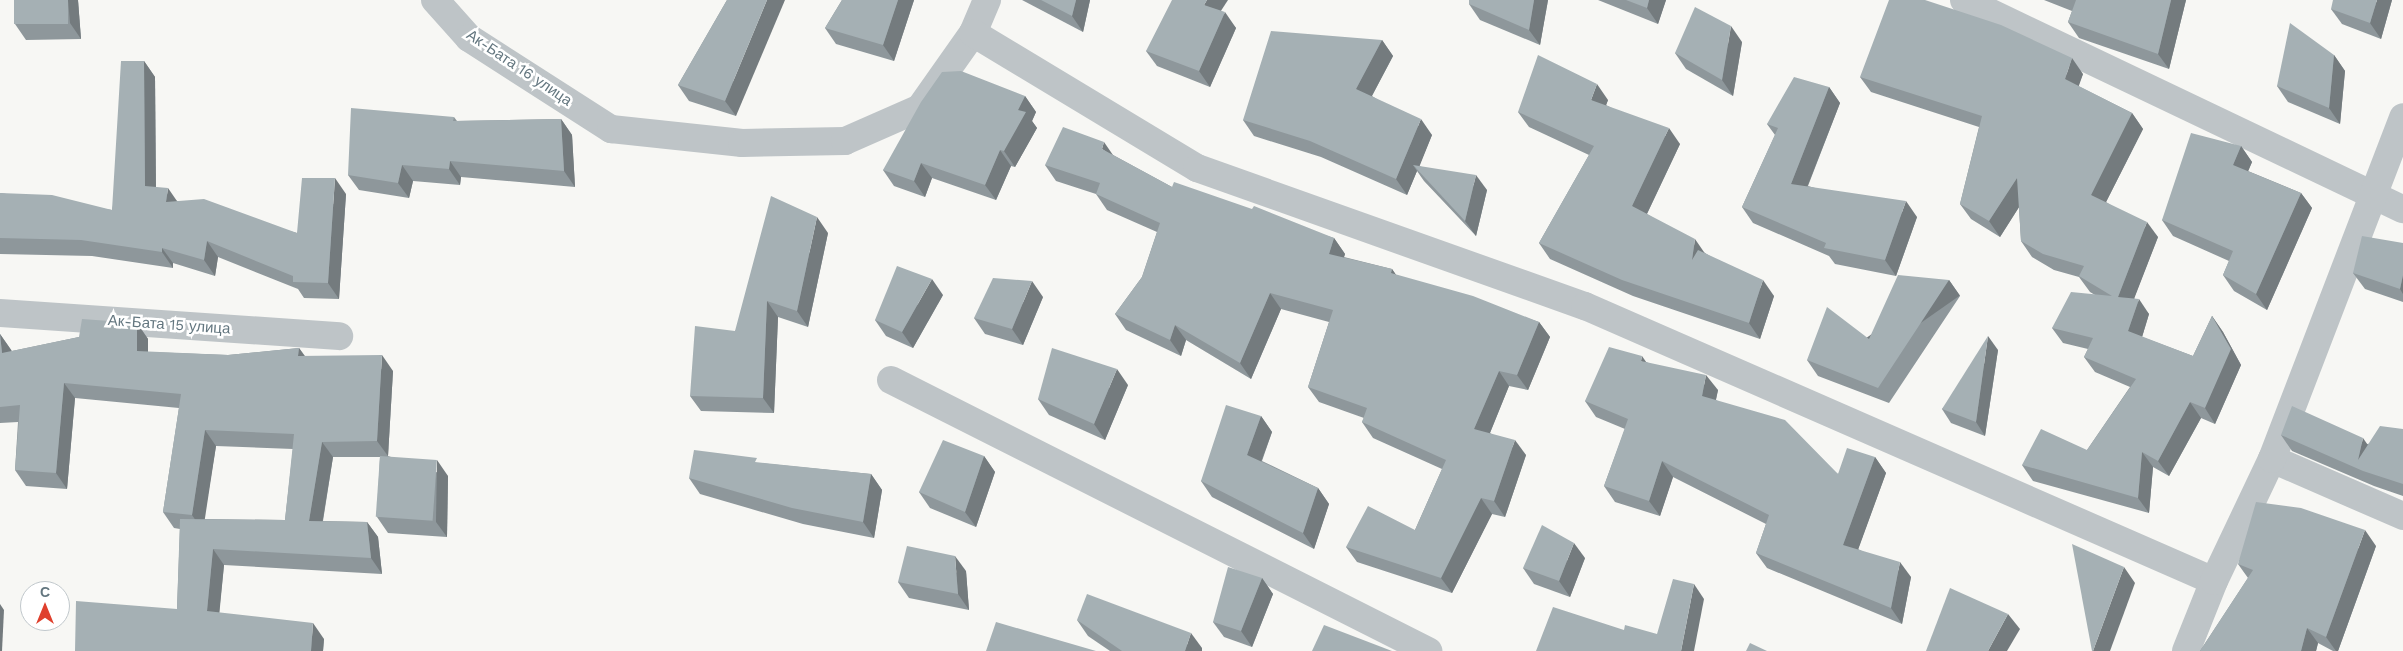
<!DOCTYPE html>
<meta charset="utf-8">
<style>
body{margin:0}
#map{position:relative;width:2403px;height:651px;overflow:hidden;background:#f7f7f4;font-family:"Work Sans",sans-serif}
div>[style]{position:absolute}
.minor>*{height:28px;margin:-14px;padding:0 14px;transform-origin:14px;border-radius:14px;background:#bec4c7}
.wall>*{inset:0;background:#8e979b}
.shaded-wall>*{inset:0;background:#747b7e;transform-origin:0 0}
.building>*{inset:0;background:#a5b0b4;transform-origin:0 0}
span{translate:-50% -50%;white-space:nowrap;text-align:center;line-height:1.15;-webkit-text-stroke:5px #fff;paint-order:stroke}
.street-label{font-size:15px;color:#63767f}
.north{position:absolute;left:20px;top:581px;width:50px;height:50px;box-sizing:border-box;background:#fff;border:1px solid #c1c8cc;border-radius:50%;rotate:0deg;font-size:14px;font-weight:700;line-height:20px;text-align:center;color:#63767f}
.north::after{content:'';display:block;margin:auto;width:18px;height:22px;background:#df402d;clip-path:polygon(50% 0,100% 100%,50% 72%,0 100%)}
</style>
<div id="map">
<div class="minor">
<i style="left:435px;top:0;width:51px;rotate:48.2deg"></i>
<i style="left:469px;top:38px;width:169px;rotate:32.7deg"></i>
<i style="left:611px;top:129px;width:132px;rotate:6.1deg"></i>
<i style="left:742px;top:143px;width:103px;rotate:-1.1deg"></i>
<i style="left:845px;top:141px;width:82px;rotate:-23.7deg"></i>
<i style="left:920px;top:108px;width:92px;rotate:-54.8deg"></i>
<i style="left:973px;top:33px;width:36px;rotate:-67deg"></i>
<i style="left:1964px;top:0;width:486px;rotate:25.5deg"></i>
<i style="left:973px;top:33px;width:262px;rotate:31.1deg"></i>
<i style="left:1197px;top:168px;width:412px;rotate:19.6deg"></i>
<i style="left:1585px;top:306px;width:686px;rotate:23.62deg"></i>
<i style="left:0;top:313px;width:340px;rotate:3.9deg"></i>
<i style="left:891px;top:380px;width:602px;rotate:26.78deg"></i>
<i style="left:2272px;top:459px;width:143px;rotate:23.5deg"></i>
<i style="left:2186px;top:651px;width:75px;rotate:-68.2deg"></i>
<i style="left:2214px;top:581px;width:135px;rotate:-64.6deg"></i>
<i style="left:2272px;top:459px;width:366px;rotate:-69deg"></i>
</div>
<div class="wall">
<i style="clip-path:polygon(14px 0,78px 0,81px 39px,26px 40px,15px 24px)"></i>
<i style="clip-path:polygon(727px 0,736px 116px,689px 101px,678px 85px)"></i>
<i style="clip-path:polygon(842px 0,914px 0,894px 61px,836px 44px,825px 28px)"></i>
<i style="clip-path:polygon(1022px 0,1090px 0,1083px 32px)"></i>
<i style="clip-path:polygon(1469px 0,1548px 0,1540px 45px,1480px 20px,1469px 4px)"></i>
<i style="clip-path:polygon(1598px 0,1666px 0,1658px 24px)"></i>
<i style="clip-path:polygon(2044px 0,2186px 0,2169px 69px,2079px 38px,2068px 22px,2072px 11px)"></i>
<i style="clip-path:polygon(2392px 0,2381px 39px,2342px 24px,2331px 9px)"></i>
<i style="clip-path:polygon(1221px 11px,1236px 28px,1210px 87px,1157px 66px,1146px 51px)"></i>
<i style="clip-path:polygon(1382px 40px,1393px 56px,1372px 96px,1432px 135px,1419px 166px,1487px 190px,1476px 236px,1424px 181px,1417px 171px,1407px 195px,1321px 157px,1254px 136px,1243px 120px)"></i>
<i style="clip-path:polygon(1742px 42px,1733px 96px,1686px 69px,1675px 53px)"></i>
<i style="clip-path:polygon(2334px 55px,2345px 71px,2340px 124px,2288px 102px,2277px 86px)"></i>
<i style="clip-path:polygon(144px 61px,155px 77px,156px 187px,177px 201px,297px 233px,346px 194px,339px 299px,304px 298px,298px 289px,218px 257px,215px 276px,173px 263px,173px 268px,92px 256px,0 254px,0 193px,112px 210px)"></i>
<i style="clip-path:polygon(2083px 74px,2078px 86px,2132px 113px,2143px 129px,2106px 202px,2158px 237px,2134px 298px,2149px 314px,2142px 337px,2193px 356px,2212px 316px,2223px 332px,2241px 365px,2215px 424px,2201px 418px,2169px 476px,2153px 467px,2149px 513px,2033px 481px,2022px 465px,2087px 450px,2130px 387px,2095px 372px,2084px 357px,2088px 349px,2063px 343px,2052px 328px,2095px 295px,2090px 292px,2079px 277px,2054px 270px,2032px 257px,2021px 241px,2019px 207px,2000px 237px,1971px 219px,1960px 204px,1979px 127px,1871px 92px,1860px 77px)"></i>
<i style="clip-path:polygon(1829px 87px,1840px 103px,1808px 186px,1917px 217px,1896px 276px,1835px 264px,1829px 256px,1753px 223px,1742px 207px,1775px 135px,1767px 124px)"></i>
<i style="clip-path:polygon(1025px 96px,1036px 112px,1032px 121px,1037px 128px,1015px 167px,1011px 166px,996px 200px,932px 178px,925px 197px,894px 186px,883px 170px)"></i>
<i style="clip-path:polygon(1608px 100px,1606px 105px,1680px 144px,1647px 214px,1705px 253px,1774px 296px,1760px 339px,1633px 296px,1550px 259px,1539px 243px,1589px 155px,1529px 127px,1518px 112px)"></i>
<i style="clip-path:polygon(454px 117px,457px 121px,561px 119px,572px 135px,575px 187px,461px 177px,460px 185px,413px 181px,409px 198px,359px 190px,348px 175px)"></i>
<i style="clip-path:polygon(2241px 146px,2252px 162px,2248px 171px,2301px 193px,2312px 208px,2267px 310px,2234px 291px,2223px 275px,2229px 261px,2173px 236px,2162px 220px)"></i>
<i style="clip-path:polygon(1113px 155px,1172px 187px,1334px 238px,1345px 254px,1344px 257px,1392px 269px,1396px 275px,1539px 322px,1550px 337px,1528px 390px,1509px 386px,1490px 433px,1526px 455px,1505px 517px,1492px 514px,1452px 593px,1357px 562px,1346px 547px,1415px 530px,1442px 469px,1373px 438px,1362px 422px,1364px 418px,1319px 402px,1308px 387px,1329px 322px,1281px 309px,1251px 379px,1186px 340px,1181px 356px,1126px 330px,1115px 314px,1142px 277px,1157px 232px,1107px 210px,1096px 194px,1056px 181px,1045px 165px)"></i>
<i style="clip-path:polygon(828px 233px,808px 327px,778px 317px,774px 413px,701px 411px,690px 396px,735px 331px)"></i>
<i style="clip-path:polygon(2403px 243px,2403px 302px,2365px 289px,2353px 273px)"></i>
<i style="clip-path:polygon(1949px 280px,1960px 296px,1889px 403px,1818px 376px,1807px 360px,1869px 339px)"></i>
<i style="clip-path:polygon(943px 295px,913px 348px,886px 336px,875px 320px)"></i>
<i style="clip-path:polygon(1043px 297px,1023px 345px,985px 334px,974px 318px)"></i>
<i style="clip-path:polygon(evenodd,137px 323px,148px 339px,148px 352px,228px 355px,299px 348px,305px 356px,393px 371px,388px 456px,448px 476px,447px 537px,388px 533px,377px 517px,380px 457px,333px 457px,323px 521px,367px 522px,378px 537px,382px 574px,224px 565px,219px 613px,324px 639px,323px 651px,75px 651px,177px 609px,180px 529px,174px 528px,163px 512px,179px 408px,75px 398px,67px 489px,26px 486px,15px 470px,18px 422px,0 423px,0 334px,12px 351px,79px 337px,137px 323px,216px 446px,293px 449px,285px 520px,204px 519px,216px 446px)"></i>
<i style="clip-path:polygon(1998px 350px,1985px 436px,1951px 423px,1942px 409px)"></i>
<i style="clip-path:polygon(1646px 362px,1718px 390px,1716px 400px,1838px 474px,1875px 457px,1886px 473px,1858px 549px,1911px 577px,1902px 624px,1767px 568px,1756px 553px,1766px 524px,1673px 477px,1660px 516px,1615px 502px,1604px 486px,1625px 429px,1596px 417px,1585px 401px)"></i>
<i style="clip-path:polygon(1128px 385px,1105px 440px,1049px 415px,1038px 399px)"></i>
<i style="clip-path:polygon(1261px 416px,1272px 432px,1262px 461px,1318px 488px,1329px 504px,1314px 549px,1212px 497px,1201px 481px)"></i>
<i style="clip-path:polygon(2403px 429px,2403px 496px,2374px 486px,2292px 451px,2281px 435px,2368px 444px)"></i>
<i style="clip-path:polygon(984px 456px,995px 472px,976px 527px,930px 508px,919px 492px)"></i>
<i style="clip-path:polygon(760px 463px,871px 474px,882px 490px,874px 538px,803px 524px,700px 494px,689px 478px)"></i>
<i style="clip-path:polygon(2376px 546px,2338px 651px,2333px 651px,2318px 643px,2316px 651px,2200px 651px,2248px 578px,2238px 564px)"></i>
<i style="clip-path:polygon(1585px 558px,1570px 597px,1534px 584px,1523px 568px)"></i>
<i style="clip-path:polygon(966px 571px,969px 610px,909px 598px,898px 582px)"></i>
<i style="clip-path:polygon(1262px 578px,1273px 594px,1252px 647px,1224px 637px,1213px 622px)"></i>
<i style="clip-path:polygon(1077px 620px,1202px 648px,1202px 651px,1110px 651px,1088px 636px)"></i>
</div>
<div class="shaded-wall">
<i style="clip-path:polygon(68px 0,78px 0,81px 39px,70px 23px)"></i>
<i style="clip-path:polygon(767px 0,785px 0,736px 116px,725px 101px)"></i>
<i style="clip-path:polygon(898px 0,914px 0,894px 61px,883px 45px)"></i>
<i style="clip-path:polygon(1076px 0,1090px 0,1083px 32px,1072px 16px)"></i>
<i style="clip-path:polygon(1207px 0,1228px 0,1215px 20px,1204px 5px)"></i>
<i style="clip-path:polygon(1534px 0,1548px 0,1540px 45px,1529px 30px)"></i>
<i style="clip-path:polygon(1649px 0,1666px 0,1658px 24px,1647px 8px)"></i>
<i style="clip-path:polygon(2171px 0,2186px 0,2169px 69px,2158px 54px)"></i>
<i style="clip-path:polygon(2377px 0,2392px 0,2381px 39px,2370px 23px)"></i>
<i style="clip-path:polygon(1225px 12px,1236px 28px,1210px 87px,1199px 71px)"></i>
<i style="clip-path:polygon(1731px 26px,1742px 42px,1733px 96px,1722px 80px)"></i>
<i style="clip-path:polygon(1382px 40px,1393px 56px,1367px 105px,1356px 89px)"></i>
<i style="clip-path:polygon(2334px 55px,2345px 71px,2340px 124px,2329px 108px)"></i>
<i style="clip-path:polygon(2072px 58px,2083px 74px,2076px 94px,2065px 79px)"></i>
<i style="clip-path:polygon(144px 61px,155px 77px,156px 201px,145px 186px)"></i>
<i style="clip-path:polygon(1597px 84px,1608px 100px,1602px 116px,1591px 100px)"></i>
<i style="clip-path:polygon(1829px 87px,1840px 103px,1802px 200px,1791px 184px)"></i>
<i style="clip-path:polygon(1025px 96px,1036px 112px,1032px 121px,1037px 128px,1015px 167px,1004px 151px,1018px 110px)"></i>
<i style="clip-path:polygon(2132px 113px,2143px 129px,2102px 210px,2091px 195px)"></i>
<i style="clip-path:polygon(561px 119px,572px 135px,575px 187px,564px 171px)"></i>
<i style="clip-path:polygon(1421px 119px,1432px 135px,1418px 170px,1413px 165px,1417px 171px,1407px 195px,1396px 179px)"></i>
<i style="clip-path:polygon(1669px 128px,1680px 144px,1643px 222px,1632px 206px)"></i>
<i style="clip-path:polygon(1104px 142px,1115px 158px,1102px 149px)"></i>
<i style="clip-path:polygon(2241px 146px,2252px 162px,2244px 181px,2233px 165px)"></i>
<i style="clip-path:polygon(1000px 150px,1011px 166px,996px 200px,985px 185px)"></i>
<i style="clip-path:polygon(450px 161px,461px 177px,460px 185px,449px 169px)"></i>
<i style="clip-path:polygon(921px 163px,932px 178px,925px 197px,914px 181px)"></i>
<i style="clip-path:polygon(402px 165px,413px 181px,409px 198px,398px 183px)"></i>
<i style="clip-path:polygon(1476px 175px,1487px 190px,1476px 236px,1465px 221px)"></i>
<i style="clip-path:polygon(335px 178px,346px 194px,339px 299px,328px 283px)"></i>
<i style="clip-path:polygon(2017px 178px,2028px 193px,2000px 237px,1989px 221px)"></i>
<i style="clip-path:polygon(168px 188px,179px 204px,166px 202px)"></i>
<i style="clip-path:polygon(2301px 193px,2312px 208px,2267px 310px,2256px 294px)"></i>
<i style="clip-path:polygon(1906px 201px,1917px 217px,1896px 276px,1885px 260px)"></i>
<i style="clip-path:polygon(817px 217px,828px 233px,808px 327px,797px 311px)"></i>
<i style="clip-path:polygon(2147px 222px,2158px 237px,2129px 312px,2118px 297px)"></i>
<i style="clip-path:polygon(1334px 238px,1345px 254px,1340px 269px,1329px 254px)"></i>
<i style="clip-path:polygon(1695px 239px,1706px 255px,1692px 260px)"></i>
<i style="clip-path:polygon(207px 241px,218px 257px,215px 276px,204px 260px)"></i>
<i style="clip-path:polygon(162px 248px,173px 263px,173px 268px,162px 252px)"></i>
<i style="clip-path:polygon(1392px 269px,1403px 285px,1391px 273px)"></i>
<i style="clip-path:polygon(2403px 275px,2403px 294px,2400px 289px)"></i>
<i style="clip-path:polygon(932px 279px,943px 295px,913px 348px,902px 332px)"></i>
<i style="clip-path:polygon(1763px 280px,1774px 296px,1760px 339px,1749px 323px)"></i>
<i style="left:1949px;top:280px;width:19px;height:129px;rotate:55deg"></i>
<i style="clip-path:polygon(1032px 281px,1043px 297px,1023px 345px,1012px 329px)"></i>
<i style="clip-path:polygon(1270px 293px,1281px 309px,1251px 379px,1240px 363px)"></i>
<i style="clip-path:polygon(2139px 299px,2149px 314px,2139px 347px,2128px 331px)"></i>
<i style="clip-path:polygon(767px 301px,778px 317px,774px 413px,763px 398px)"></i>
<i style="clip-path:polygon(2212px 316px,2223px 332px,2241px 365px,2215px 424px,2205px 408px)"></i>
<i style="clip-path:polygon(1539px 322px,1550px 337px,1528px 390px,1517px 375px)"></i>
<i style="clip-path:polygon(137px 323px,148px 339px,148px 367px,137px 351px)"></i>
<i style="clip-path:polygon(1175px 325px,1186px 340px,1181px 356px,1170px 340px)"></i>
<i style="clip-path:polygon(0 334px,11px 350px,13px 369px,2px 353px)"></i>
<i style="clip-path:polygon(1988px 336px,1998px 350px,1985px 436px,1976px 422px)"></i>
<i style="clip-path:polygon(299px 348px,310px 364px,298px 356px)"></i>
<i style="clip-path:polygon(382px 355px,393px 371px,388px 456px,377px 441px)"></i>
<i style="clip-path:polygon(1642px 356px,1653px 372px,1641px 361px)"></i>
<i style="clip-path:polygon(1117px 369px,1128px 385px,1105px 440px,1094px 424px)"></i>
<i style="clip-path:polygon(1499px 371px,1509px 386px,1485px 445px,1474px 429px)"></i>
<i style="clip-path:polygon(1706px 375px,1718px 390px,1713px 412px,1702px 396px)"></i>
<i style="clip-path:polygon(64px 383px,75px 398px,67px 489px,56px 473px)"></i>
<i style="clip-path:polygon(2190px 402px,2201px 418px,2169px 476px,2158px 461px)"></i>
<i style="clip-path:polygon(1261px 416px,1272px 432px,1258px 470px,1247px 455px)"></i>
<i style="clip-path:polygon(205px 430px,216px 446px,203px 531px,192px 515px)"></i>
<i style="clip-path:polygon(2363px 438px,2374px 454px,2358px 460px)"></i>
<i style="clip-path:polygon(1515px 440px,1526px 455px,1505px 517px,1494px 501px)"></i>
<i style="clip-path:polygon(322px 442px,333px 457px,320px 537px,309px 521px)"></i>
<i style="clip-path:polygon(2142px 452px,2153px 467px,2149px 513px,2138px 498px)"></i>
<i style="clip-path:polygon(984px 456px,995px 472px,976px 527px,965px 512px)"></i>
<i style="clip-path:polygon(1875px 457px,1886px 473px,1854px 561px,1843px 545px)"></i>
<i style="clip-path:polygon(437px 460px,448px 476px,447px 537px,436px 522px)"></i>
<i style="clip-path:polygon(1662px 461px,1673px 477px,1660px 516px,1649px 501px)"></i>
<i style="clip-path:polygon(871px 474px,882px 490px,874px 538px,863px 522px)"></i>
<i style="clip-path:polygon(1318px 488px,1329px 504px,1314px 549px,1303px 533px)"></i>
<i style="clip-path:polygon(1481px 498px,1492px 514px,1452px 593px,1441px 578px)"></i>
<i style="clip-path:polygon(367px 522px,378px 537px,382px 574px,371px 558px)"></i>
<i style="clip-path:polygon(2365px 530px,2376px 546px,2338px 651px,2336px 651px,2326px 637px)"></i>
<i style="clip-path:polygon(1574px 543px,1585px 558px,1570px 597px,1559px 581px)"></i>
<i style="clip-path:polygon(213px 549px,224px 565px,218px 627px,207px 611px)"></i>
<i style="clip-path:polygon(955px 556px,966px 571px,969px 610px,958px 594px)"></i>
<i style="clip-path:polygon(1900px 562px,1911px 577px,1902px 624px,1891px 608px)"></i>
<i style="clip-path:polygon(2124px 567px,2135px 583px,2110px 651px,2093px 651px)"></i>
<i style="clip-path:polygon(1262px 578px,1273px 594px,1252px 647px,1241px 631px)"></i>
<i style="clip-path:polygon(1694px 584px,1704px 599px,1694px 651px,1681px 651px)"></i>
<i style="clip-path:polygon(0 604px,4px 610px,2px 651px,0 651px)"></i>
<i style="clip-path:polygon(2008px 614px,2020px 629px,2007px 651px,1988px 651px)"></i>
<i style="clip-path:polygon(313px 623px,324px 639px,323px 651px,311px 651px)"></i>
<i style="clip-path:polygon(2307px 628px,2318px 643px,2316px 651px,2301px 651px)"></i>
<i style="clip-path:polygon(1191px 633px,1202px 648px,1202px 651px,1185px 651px)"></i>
</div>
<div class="building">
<i style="left:14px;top:0;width:54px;height:24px"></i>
<i style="clip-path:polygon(727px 0,767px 0,725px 101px,678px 85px)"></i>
<i style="clip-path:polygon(842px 0,898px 0,883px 45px,825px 28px)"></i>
<i style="clip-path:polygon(1041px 0,1076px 0,1072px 16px)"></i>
<i style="clip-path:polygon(1172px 0,1207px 0,1204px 5px,1225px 12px,1199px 71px,1146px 51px)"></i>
<i style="clip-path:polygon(1469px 0,1534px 0,1529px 30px,1469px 4px)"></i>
<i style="clip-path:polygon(1626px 0,1649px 0,1647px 8px)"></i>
<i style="clip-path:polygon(1889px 0,1925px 0,2001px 25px,2072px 58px,2065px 79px,2132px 113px,2091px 195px,2147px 222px,2118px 297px,2139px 299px,2128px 331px,2193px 356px,2212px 316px,2231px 349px,2205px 408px,2190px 402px,2158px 461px,2142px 452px,2138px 498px,2022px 465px,2041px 429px,2087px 450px,2136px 379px,2084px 357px,2093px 338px,2052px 328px,2071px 292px,2112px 296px,2079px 276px,2084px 266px,2043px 254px,2021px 241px,2017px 178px,1989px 221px,1960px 204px,1982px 116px,1860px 77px)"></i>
<i style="clip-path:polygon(2075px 0,2171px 0,2158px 54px,2068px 22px,2076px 0)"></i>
<i style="clip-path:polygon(2333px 0,2377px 0,2370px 23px,2331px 9px)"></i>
<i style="clip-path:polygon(1695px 7px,1731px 26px,1722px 80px,1675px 53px)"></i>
<i style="clip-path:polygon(2290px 23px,2334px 55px,2329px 108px,2277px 86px)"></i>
<i style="clip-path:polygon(1271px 31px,1382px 40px,1356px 89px,1421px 119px,1396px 179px,1310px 141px,1243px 120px)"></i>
<i style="clip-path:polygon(1538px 55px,1597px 84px,1591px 100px,1669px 128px,1632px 206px,1695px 239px,1692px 260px,1698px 250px,1763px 280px,1749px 323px,1622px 280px,1539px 243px,1594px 146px,1518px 112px)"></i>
<i style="clip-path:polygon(121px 61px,144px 61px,145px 186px,168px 188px,166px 202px,204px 199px,297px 233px,302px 178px,335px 178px,328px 283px,293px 282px,293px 276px,207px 241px,204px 260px,162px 248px,162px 252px,81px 240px,0 238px,0 193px,52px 195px,112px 210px)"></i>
<i style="clip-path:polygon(961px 71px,1025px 96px,1018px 110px,1026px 112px,1004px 151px,1000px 150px,985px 185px,921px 163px,914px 181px,883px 170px,921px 102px,942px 72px)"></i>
<i style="clip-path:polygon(1794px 77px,1829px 87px,1791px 184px,1906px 201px,1885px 260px,1824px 248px,1826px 243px,1742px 207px,1778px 128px,1767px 124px)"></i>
<i style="clip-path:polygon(351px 108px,454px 117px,453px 121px,561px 119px,564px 171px,450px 161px,449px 169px,402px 165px,398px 183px,348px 175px)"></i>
<i style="clip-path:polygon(1063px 127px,1104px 142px,1102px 149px,1172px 187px,1174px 182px,1252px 209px,1254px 206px,1334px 238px,1329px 254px,1392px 269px,1391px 273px,1473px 296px,1539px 322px,1517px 375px,1499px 371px,1474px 429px,1515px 440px,1494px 501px,1481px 498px,1441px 578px,1346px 547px,1368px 506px,1415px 530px,1446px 460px,1362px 422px,1367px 408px,1308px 387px,1333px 310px,1270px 293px,1240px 363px,1175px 325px,1170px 340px,1115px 314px,1142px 277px,1160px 223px,1096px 194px,1100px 183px,1045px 165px)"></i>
<i style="clip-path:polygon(2191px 133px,2241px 146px,2233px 165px,2301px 193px,2256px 294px,2223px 275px,2233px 251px,2162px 220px)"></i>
<i style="clip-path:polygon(1413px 165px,1476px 175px,1465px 221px)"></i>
<i style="clip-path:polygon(771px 196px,817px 217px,797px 311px,767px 301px,763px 398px,690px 396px,695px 326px,735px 331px)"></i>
<i style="clip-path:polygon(2362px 236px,2403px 243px,2403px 275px,2400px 289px,2353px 273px)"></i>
<i style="clip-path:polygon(897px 266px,932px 279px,902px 332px,875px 320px)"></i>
<i style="clip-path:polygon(1898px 275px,1949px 280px,1878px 388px,1807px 360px,1827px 307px,1869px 339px)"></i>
<i style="clip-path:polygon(993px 278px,1032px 281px,1012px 329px,974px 318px)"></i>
<i style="clip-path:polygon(82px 319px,137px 323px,137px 351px,228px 355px,299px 348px,298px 356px,382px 355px,377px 441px,322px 442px,309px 521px,367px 522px,371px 558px,213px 549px,207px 611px,313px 623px,311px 651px,75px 651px,76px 601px,177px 609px,180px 519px,285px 520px,294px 434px,205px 430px,192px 515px,163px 512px,181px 394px,64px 383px,56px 473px,15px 470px,20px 405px,0 407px,0 334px,2px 353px,79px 337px)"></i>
<i style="clip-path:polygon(1988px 336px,1976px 422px,1942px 409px)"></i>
<i style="clip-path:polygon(1609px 347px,1642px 356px,1641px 361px,1706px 375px,1702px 396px,1785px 420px,1838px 474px,1847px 448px,1875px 457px,1843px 545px,1900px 562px,1891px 608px,1756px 553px,1769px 515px,1662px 461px,1649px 501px,1604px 486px,1628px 419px,1585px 401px)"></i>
<i style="clip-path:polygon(1052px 348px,1117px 369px,1094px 424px,1038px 399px)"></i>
<i style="clip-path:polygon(1226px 405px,1261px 416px,1247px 455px,1318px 488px,1303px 533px,1201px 481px)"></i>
<i style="clip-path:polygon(2292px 406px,2363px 438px,2358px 460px,2380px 426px,2403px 429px,2403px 484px,2363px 471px,2281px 435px)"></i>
<i style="clip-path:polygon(943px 440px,984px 456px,965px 512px,919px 492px)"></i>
<i style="clip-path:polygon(694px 450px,757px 458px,755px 462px,871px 474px,863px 522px,792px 508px,689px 478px)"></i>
<i style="left:380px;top:456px;width:57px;height:61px;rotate:4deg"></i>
<i style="clip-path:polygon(2256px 502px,2301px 508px,2365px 530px,2326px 637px,2307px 628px,2301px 651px,2200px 651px,2253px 570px,2238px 564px)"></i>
<i style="clip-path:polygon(1542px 525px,1574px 543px,1559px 581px,1523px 568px)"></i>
<i style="clip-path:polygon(2072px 544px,2124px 567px,2093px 651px,2092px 651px)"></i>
<i style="clip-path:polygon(907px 546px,955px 556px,958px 594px,898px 582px)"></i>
<i style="clip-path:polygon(1228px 567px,1262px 578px,1241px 631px,1213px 622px)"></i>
<i style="clip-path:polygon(1673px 579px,1694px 584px,1681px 651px,1536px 651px,1553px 607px,1624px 630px,1625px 625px,1657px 634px)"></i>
<i style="clip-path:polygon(1950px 588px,2008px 614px,1988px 651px,1926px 651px)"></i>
<i style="clip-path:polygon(1087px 594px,1191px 633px,1185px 651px,1122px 651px,1077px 620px)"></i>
<i style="clip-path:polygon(996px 622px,1096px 651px,986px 651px)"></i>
<i style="clip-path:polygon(1324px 625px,1392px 651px,1312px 651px)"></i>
<i style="clip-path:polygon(1750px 643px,1767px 651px,1746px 651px)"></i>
</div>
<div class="street-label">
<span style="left:519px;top:68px;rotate:34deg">Ак-Бата 16 улица</span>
<span style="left:169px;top:325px;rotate:4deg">Ак-Бата 15 улица</span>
</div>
<div class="north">С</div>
</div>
